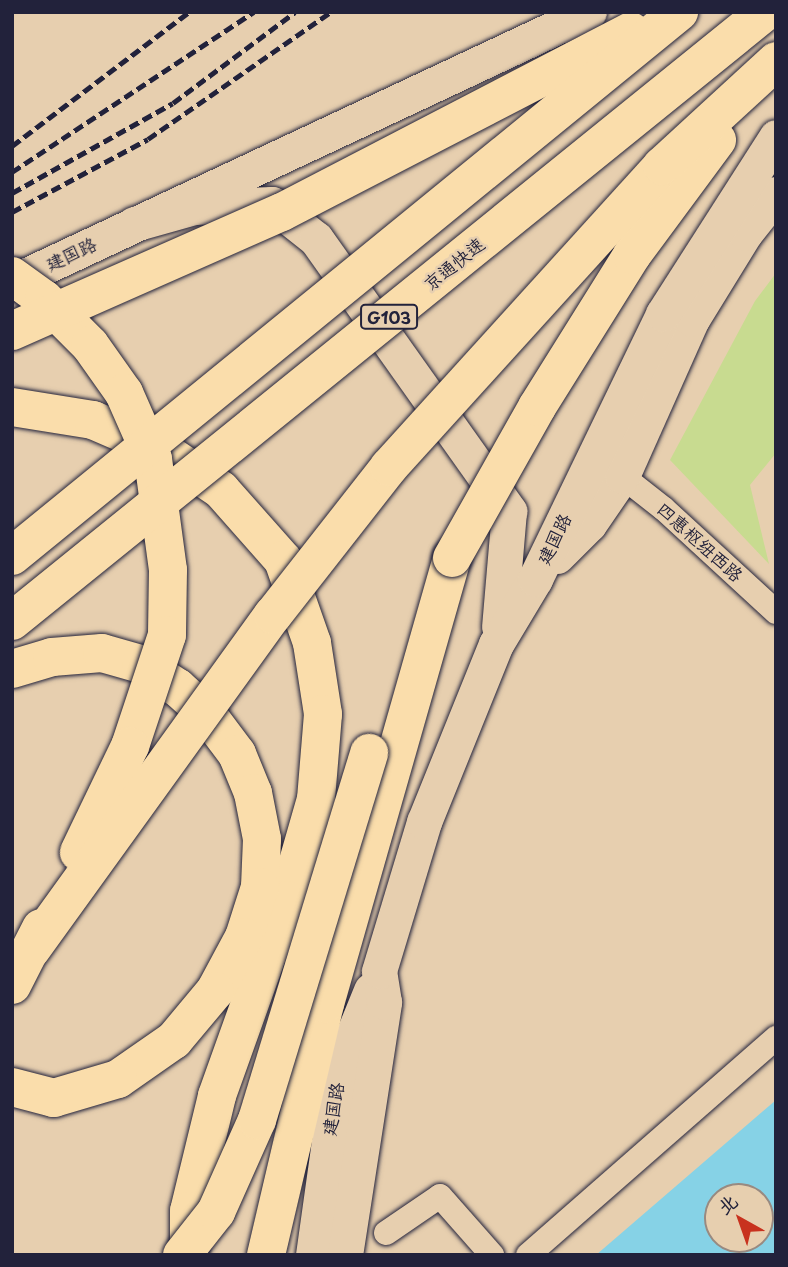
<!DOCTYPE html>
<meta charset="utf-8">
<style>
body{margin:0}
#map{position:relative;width:788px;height:1267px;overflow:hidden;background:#e7cfaf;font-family:"Playpen Sans","LXGW WenKai TC",sans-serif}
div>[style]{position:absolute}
.green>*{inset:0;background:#c8db90}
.water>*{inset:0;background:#86d2e6}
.roads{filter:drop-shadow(0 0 2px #22223b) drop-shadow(0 0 2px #22223b)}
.street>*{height:24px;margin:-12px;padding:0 12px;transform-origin:12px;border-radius:12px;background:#e7cfaf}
.secondary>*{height:35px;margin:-17.5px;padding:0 17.5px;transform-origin:17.5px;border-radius:17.5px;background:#e7cfaf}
.highway>*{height:38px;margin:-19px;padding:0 19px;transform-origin:19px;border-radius:19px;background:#faddab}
.rail>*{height:5px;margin-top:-2.5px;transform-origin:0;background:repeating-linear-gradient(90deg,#22223b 0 10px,transparent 0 15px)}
.bridges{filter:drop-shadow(0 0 2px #22223b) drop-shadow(0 0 2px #22223b)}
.highway-bridge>*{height:38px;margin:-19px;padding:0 19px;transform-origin:19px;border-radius:19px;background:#faddab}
span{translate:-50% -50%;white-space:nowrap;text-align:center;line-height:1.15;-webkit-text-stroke:5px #e7cfaf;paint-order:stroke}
.shield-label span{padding:2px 5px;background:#e7cfaf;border:2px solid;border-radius:5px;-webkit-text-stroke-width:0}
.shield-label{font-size:16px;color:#22223b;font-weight:700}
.street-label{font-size:18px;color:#22223b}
.frame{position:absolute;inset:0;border:14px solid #22223b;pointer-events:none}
.north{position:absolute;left:704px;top:1183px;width:70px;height:70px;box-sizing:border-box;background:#e7cfaf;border:2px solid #988a81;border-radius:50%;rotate:320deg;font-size:19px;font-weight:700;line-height:28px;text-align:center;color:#22223b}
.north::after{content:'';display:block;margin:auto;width:24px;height:32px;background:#c8321e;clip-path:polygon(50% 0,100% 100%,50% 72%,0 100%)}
</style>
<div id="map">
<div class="green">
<i style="clip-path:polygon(776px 273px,776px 453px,750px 485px,769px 564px,670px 460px,755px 301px)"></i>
</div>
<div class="water">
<i style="clip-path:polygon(evenodd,776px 1100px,776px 1255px,596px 1255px,776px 1100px,718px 1197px,760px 1197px,760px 1239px,718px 1239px,718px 1197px)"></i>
</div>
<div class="roads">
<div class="street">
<i style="left:622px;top:476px;width:53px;rotate:38.2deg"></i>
<i style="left:664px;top:509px;width:152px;rotate:42.6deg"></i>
<i style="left:386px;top:1233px;width:65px;rotate:-34.4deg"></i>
<i style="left:440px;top:1196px;width:79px;rotate:48.6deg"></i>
<i style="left:528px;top:1255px;width:330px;rotate:-41.2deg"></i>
</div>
<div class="secondary">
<i style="left:134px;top:224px;width:62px;rotate:-15.8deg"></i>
<i style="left:194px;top:207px;width:78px;rotate:-2.2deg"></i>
<i style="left:272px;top:204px;width:56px;rotate:38.5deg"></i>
<i style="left:316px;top:239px;width:334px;rotate:54.6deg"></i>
<i style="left:509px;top:511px;width:116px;rotate:94.9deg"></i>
<i style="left:12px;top:282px;width:637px;rotate:-25.08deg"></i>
<i style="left:557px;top:556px;width:45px;rotate:-45deg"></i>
<i style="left:589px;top:524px;width:58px;rotate:-55.5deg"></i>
<i style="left:622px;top:476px;width:172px;rotate:-66deg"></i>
<i style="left:692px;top:319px;width:101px;rotate:-58.4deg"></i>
<i style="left:745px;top:233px;width:50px;rotate:-51.5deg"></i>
<i style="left:313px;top:1255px;width:188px;rotate:-82deg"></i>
<i style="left:339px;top:1069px;width:85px;rotate:-67.9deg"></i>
<i style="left:345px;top:1255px;width:256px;rotate:-81.2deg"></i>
<i style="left:384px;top:1002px;width:31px;rotate:-99deg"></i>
<i style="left:379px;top:971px;width:156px;rotate:-73.2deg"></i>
<i style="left:424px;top:822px;width:192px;rotate:-68deg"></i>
<i style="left:496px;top:644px;width:76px;rotate:-59deg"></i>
<i style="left:535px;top:579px;width:294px;rotate:-64.2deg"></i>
<i style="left:663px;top:314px;width:210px;rotate:-57.4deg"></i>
</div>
<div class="highway">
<i style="left:12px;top:407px;width:82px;rotate:9.1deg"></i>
<i style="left:93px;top:420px;width:75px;rotate:23.5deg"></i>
<i style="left:162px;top:450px;width:71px;rotate:34.1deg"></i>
<i style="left:221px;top:490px;width:94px;rotate:48.5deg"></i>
<i style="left:283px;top:560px;width:88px;rotate:70.7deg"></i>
<i style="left:312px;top:643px;width:72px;rotate:81.2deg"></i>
<i style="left:323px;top:714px;width:85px;rotate:94.7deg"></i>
<i style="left:316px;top:799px;width:105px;rotate:106deg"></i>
<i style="left:287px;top:900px;width:208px;rotate:109.7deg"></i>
<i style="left:217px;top:1096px;width:118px;rotate:103.7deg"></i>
<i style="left:189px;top:1211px;width:44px;rotate:90deg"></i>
<i style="left:12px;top:669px;width:42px;rotate:-16.7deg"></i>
<i style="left:52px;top:657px;width:50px;rotate:-4.6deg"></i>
<i style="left:102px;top:653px;width:41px;rotate:15.8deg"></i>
<i style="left:141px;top:664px;width:44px;rotate:33deg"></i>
<i style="left:178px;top:688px;width:39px;rotate:42deg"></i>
<i style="left:207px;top:714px;width:50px;rotate:53.1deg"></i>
<i style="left:237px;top:754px;width:42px;rotate:67.7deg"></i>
<i style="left:253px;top:793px;width:47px;rotate:78.9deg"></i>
<i style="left:262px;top:839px;width:48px;rotate:92.4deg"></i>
<i style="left:260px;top:887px;width:52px;rotate:107.7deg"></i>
<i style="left:244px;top:937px;width:61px;rotate:118.2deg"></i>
<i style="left:215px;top:991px;width:64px;rotate:129.9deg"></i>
<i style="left:174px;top:1040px;width:68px;rotate:145.1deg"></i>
<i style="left:118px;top:1079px;width:67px;rotate:163.5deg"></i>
<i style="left:54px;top:1098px;width:43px;rotate:-165.3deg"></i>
<i style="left:266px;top:1255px;width:258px;rotate:-76.8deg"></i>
<i style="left:325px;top:1004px;width:464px;rotate:-74.1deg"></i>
</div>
</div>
<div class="rail">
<i style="left:12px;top:146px;width:222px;rotate:-37.1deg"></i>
<i style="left:12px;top:172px;width:290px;rotate:-33.5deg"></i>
<i style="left:12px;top:193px;width:184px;rotate:-29.2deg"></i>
<i style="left:173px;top:103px;width:152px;rotate:-36.7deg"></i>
<i style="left:12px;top:212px;width:154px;rotate:-28.2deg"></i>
<i style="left:148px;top:139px;width:223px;rotate:-34.8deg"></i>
</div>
<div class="bridges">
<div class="highway-bridge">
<i style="left:12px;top:276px;width:39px;rotate:36deg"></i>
<i style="left:44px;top:299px;width:65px;rotate:45deg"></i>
<i style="left:90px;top:345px;width:59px;rotate:54.7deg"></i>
<i style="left:124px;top:393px;width:72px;rotate:66.3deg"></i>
<i style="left:153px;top:459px;width:112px;rotate:82.3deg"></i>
<i style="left:168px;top:570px;width:65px;rotate:90.9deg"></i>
<i style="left:167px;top:635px;width:117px;rotate:108.4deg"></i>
<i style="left:130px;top:746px;width:118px;rotate:115.7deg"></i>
<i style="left:12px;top:331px;width:295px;rotate:-23.8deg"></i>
<i style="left:282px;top:212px;width:393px;rotate:-27.4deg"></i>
<i style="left:12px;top:556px;width:861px;rotate:-39.2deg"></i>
<i style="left:452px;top:558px;width:173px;rotate:-60.6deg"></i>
<i style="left:537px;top:407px;width:179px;rotate:-58deg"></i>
<i style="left:632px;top:255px;width:143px;rotate:-53.5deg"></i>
<i style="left:12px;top:621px;width:968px;rotate:-38.96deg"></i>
<i style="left:31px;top:950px;width:413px;rotate:-54.2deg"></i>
<i style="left:273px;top:615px;width:188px;rotate:-51.9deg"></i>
<i style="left:389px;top:467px;width:406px;rotate:-47.8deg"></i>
<i style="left:662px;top:166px;width:155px;rotate:-42.6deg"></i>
<i style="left:12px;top:985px;width:64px;rotate:-63deg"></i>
<i style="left:182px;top:1255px;width:55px;rotate:-51.7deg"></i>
<i style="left:216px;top:1212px;width:101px;rotate:-66deg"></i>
<i style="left:257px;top:1120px;width:384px;rotate:-73deg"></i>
</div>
</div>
<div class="shield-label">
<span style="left:389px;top:317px">G103</span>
</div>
<div class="street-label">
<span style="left:71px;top:254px;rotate:-25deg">建国路</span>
<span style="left:454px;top:264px;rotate:-39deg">京通快速</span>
<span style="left:554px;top:539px;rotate:-64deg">建国路</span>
<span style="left:700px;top:542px;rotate:42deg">四惠枢纽西路</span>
<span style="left:333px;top:1109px;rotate:-81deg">建国路</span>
</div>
<div class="frame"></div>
<div class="north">北</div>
</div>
